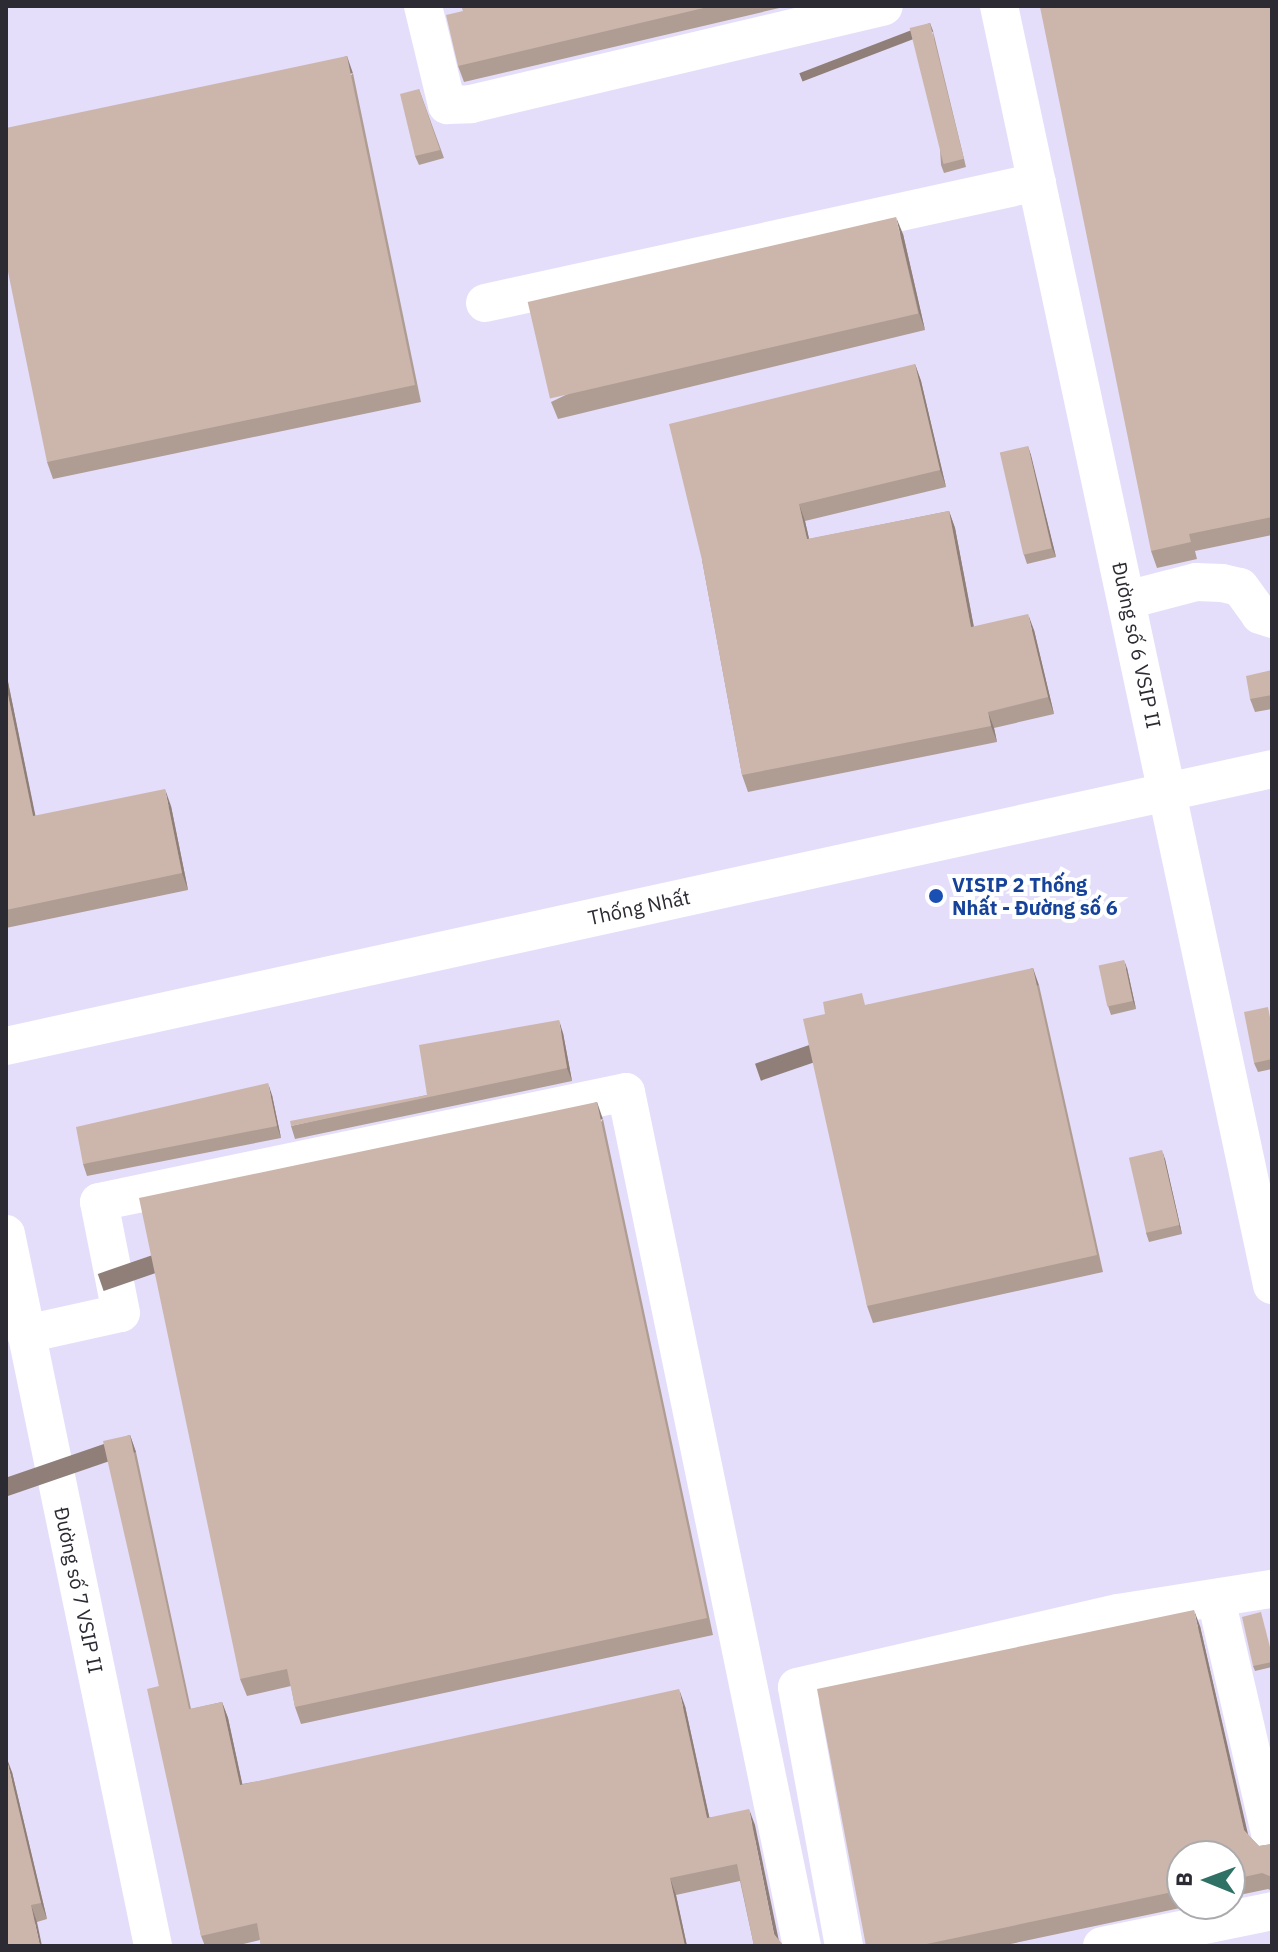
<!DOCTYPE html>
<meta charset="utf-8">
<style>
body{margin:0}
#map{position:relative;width:1278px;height:1952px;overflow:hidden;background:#f1ecfd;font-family:"IBM Plex Sans",sans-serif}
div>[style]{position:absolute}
.built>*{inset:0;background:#e5defa}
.minor>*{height:38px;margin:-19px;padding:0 19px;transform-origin:19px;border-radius:19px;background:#fff}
.wall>*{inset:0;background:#af9d94}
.shaded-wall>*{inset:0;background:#8f7f78;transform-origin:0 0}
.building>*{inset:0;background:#ccb6ac;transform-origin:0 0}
.dots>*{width:22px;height:22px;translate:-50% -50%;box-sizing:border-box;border:4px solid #fff;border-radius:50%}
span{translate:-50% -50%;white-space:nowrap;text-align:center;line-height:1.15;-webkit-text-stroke:8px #fff;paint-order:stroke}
.street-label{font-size:20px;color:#2c2a32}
.transit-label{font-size:20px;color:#164399;font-weight:700}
.left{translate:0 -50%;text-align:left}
.frame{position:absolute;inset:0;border:8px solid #2c2a32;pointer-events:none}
.north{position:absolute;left:1166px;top:1840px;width:80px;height:80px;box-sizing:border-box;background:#fff;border:2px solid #abaaad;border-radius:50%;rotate:271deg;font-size:22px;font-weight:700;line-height:32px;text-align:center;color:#2c2a32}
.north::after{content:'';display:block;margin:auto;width:28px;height:36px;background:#2f7265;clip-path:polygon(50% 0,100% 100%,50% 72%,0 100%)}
</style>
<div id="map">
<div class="built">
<i style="clip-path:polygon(evenodd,6px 6px,1272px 6px,1272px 1946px,6px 1946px,6px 6px,1182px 1856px,1230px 1856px,1230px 1904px,1182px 1904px,1182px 1856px)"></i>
</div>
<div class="minor">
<i style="left:423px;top:6px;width:102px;rotate:76.4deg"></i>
<i style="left:447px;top:105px;width:24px;rotate:-2deg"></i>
<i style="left:471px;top:104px;width:424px;rotate:-13.3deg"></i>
<i style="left:999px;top:6px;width:1308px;rotate:77.95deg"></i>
<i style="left:485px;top:303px;width:565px;rotate:-12.36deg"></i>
<i style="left:1127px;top:600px;width:71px;rotate:-14.6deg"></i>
<i style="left:1196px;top:582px;width:26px;rotate:2deg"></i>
<i style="left:1222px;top:583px;width:18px;rotate:13deg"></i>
<i style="left:1240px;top:587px;width:34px;rotate:54deg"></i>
<i style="left:1260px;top:615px;width:13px;rotate:18deg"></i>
<i style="left:6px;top:1046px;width:1296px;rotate:-12.34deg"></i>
<i style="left:6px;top:1234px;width:727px;rotate:78.33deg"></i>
<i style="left:26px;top:1334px;width:97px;rotate:-12.5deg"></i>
<i style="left:121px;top:1313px;width:113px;rotate:-101.2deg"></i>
<i style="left:99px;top:1202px;width:538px;rotate:-11.79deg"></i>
<i style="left:626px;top:1092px;width:872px;rotate:78.36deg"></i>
<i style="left:1216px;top:1599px;width:249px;rotate:77deg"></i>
<i style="left:844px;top:1946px;width:263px;rotate:-100.3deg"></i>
<i style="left:797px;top:1687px;width:329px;rotate:-13deg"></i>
<i style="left:1118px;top:1613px;width:156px;rotate:-8.9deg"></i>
<i style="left:1102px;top:1946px;width:174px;rotate:-11.6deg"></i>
</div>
<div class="wall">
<i style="clip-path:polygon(462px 6px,788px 6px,464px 82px,458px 66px,463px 11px)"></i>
<i style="clip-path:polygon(1272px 6px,1272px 535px,1195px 551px,1197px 559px,1157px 568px,1151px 551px)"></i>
<i style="clip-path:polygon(933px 31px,966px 167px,944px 173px,941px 165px)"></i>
<i style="clip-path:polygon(353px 73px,421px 402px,53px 479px,47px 462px)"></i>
<i style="clip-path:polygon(419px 89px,444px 158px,419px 165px,415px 156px)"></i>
<i style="clip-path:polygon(903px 234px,925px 330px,558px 419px,551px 402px)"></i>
<i style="clip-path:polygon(915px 364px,921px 381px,946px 487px,805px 521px,809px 539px,949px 511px,955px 528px,974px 627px,1034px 630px,1054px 714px,994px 728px,997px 742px,748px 792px,742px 775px,702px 560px)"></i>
<i style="clip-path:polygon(1028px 446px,1056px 557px,1027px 564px,1024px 555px)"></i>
<i style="clip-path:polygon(1272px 670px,1272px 709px,1255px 712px,1250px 699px)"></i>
<i style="clip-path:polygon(6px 672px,35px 816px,171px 806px,188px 890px,6px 928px)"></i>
<i style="clip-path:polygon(1127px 968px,1136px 1009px,1111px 1015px,1108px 1006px)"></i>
<i style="clip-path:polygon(1039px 985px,1103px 1272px,873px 1323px,867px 1306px,825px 1014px,866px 1005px)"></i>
<i style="clip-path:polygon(1271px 1016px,1272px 1069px,1258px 1072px,1254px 1063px)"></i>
<i style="clip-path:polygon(563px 1033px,572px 1081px,295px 1139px,291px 1126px,427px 1095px)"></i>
<i style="clip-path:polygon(272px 1095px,281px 1138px,87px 1176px,83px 1164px)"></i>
<i style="clip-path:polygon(603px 1119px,713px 1635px,301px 1724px,295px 1707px,291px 1686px,247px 1696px,240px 1679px)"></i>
<i style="clip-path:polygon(1165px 1159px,1182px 1234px,1149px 1242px,1146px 1233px)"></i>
<i style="clip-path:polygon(130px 1435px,136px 1452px,191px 1709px,222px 1702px,228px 1718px,242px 1784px,685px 1706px,709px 1817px,755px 1825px,754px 1946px,740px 1881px,676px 1895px,687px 1946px,261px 1946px,260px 1940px,235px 1946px,205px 1946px,201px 1936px,159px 1686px)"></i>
<i style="clip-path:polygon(1200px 1626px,1247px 1834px,1259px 1846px,1272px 1844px,1272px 1891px,1268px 1889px,1230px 1897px,1230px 1856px,1182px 1856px,1182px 1904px,1199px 1904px,1001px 1946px,866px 1946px)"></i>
<i style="clip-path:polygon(1272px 1653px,1272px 1667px,1255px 1671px,1253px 1666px)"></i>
<i style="clip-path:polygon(12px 1772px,47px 1919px,37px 1922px,6px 1946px)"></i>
</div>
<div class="shaded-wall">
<i style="left:930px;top:23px;width:9px;height:140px;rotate:69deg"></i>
<i style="left:347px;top:56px;width:18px;height:336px;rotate:71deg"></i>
<i style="clip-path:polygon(896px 217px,903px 234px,925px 330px,919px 313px)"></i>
<i style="clip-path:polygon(915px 364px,921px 381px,946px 487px,940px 470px)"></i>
<i style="clip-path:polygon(1028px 446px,1031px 455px,1056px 557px,1052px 548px)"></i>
<i style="clip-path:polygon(799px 504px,805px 521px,813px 556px,807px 539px)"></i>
<i style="clip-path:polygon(949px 511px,955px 528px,977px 644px,971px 627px)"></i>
<i style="clip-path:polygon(1028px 614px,1034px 630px,1054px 714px,1048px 697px)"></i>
<i style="clip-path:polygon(6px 672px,39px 833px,33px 816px,6px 685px)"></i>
<i style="clip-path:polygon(988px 712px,994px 728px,997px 742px,991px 726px)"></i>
<i style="clip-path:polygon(165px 789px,171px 806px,188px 890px,182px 873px)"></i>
<i style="clip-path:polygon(1124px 960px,1127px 968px,1136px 1009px,1133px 1001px)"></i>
<i style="left:1033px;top:968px;width:18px;height:294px;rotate:71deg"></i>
<i style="clip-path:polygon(559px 1020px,563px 1033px,572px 1081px,567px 1068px)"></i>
<i style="clip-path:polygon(268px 1083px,272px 1095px,281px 1138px,277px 1126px)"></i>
<i style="left:597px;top:1102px;width:18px;height:528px;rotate:71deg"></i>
<i style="clip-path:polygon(1162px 1150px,1165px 1159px,1182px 1234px,1179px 1225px)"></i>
<i style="left:130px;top:1435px;width:18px;height:280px;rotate:71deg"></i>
<i style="clip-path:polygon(1194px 1610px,1200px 1626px,1251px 1847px,1244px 1830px)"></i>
<i style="clip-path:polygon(679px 1689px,685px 1706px,713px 1834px,707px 1818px)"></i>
<i style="clip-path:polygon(222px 1702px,228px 1718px,246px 1801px,240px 1785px)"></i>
<i style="clip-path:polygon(6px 1756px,12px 1772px,47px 1919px,41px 1903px)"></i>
<i style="clip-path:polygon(749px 1809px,755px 1825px,780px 1946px,774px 1934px)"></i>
<i style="clip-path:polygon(670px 1878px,676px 1895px,687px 1946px,685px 1946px)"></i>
<i style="clip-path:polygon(31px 1905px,37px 1922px,42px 1946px,40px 1946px)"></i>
</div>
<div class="building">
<i style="clip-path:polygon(462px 6px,712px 6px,458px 66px,446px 15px,463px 11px)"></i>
<i style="clip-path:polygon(1042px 6px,1272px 6px,1272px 517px,1189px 534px,1191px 542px,1151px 551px,1040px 7px)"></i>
<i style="left:930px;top:23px;width:140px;height:21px;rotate:76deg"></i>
<i style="clip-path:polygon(347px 56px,415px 385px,47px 462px,6px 262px,6px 128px)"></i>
<i style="clip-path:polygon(419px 89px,440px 150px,415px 156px,400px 94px)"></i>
<i style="left:896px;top:217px;width:99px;height:378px;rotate:77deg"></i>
<i style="clip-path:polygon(915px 364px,940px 470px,799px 504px,807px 539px,949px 511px,971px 627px,1028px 614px,1048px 697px,988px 712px,991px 726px,742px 775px,702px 560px,669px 424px)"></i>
<i style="left:1028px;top:446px;width:105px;height:29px;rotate:77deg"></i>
<i style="clip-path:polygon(1272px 670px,1272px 695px,1250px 699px,1246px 676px)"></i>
<i style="clip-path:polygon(6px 685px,33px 816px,165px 789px,182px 873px,6px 910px)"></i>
<i style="left:1124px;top:960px;width:42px;height:26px;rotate:78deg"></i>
<i style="clip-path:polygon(1033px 968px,1097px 1255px,867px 1306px,803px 1019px,825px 1014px,823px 1002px,862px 993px,865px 1005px)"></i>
<i style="clip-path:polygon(1268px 1007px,1272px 1028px,1272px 1059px,1254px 1063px,1244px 1012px)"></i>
<i style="clip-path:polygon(559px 1020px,567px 1068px,291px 1126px,290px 1121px,427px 1095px,419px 1045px)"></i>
<i style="clip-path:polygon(268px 1083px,277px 1126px,83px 1164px,76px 1127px)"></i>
<i style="clip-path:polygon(597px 1102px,707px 1618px,295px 1707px,287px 1669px,240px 1679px,139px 1198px)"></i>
<i style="left:1162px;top:1150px;width:77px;height:34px;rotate:77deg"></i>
<i style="clip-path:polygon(130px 1435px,189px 1709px,222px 1702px,240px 1785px,679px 1689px,707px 1818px,749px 1809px,774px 1934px,784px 1946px,754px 1946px,737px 1864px,670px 1878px,685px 1946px,261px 1946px,257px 1923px,201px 1936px,147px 1689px,159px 1686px,103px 1441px)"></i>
<i style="clip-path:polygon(1194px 1610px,1244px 1830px,1259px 1846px,1272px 1844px,1272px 1877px,1262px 1873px,1230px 1880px,1230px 1856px,1182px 1856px,1182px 1890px,917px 1946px,866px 1946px,817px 1689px)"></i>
<i style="clip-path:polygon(1261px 1612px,1272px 1655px,1272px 1662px,1253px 1666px,1242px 1617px)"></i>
<i style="clip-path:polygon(6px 1756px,41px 1903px,31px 1905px,40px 1946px,6px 1946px)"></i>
</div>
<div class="dots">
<i style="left:936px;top:896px;background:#1a4fb4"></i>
</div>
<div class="street-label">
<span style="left:1137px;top:645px;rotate:78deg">Đường số 6 VSIP II</span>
<span style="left:639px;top:907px;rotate:-12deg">Thống Nhất</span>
<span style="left:79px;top:1590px;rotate:78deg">Đường số 7 VSIP II</span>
</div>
<div class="transit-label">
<span class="left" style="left:952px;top:896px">VISIP 2 Thống<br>Nhất - Đường số 6</span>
</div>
<div class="frame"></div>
<div class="north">B</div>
</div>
